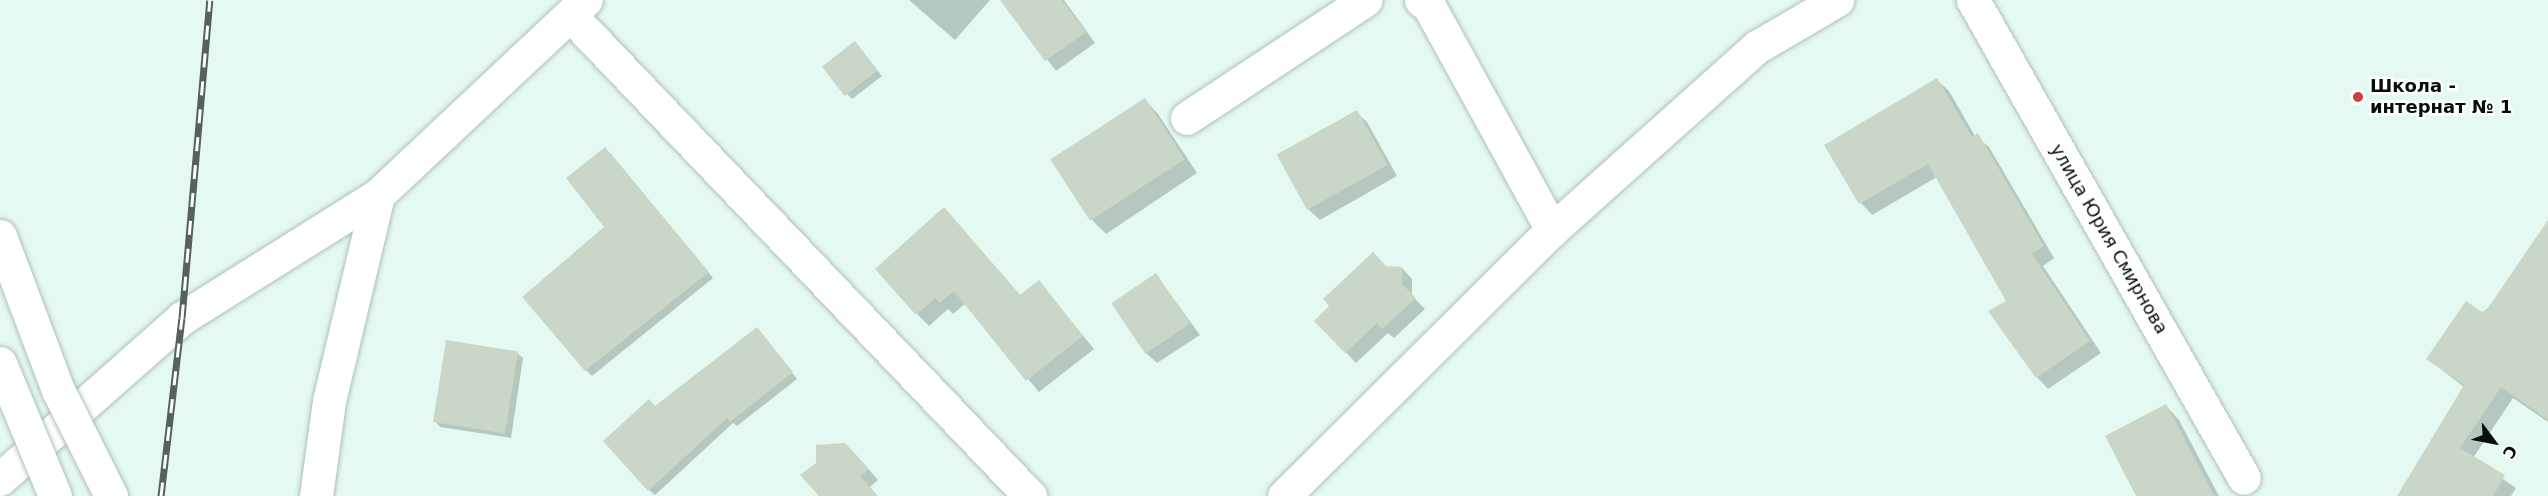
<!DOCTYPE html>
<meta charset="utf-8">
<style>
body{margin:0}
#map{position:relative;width:2548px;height:496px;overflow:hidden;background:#e4f9f1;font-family:"DejaVu Sans",sans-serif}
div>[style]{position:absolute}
.shadow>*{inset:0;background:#0003}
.building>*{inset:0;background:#cad7c8;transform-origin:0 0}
.roads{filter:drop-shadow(0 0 2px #adc1b9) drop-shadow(0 0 2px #adc1b9)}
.pedestrian>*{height:33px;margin:-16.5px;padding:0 16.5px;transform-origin:16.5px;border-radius:16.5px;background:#fff}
.minor>*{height:33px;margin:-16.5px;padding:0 16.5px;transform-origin:16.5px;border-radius:16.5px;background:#fff}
.tertiary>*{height:33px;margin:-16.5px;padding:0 16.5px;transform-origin:16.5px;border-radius:16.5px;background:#fff}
.rail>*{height:7px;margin-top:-3.5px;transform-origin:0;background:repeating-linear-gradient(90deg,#fff 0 14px,#55615d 0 28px);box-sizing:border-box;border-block:2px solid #55615d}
.bridges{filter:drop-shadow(0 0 2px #adc1b9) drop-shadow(0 0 2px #adc1b9)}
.primary-bridge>*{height:33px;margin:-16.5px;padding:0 16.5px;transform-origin:16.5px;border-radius:16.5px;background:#fff}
.dots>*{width:16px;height:16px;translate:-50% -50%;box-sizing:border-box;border:3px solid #fff;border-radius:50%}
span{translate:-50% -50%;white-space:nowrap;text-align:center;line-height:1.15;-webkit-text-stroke:5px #fff;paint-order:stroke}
.poi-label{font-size:18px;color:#070d0b;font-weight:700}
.left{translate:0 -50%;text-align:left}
.street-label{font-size:18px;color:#070d0b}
.north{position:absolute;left:2464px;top:412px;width:60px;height:60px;-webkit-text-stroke:4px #fff;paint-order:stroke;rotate:122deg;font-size:16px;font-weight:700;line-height:24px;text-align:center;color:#070d0b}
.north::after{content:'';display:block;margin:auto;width:21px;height:27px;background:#070d0b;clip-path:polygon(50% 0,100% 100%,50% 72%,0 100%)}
</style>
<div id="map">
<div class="shadow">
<i style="clip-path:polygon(909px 0,990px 0,955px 40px)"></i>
<i style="clip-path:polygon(1036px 0,1064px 0,1095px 43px,1056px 71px,1014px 16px)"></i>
<i style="clip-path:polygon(860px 49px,882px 76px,852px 99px,847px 94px)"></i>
<i style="clip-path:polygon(1937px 80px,1949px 91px,1975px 136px,1989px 147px,2054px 258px,2043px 266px,2101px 353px,2048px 389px,2037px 377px,2008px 302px,1937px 177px,1872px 215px,1861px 203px,1826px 146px)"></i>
<i style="clip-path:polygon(1145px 100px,1158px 114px,1197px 173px,1106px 234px,1092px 220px)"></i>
<i style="clip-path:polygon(1356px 112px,1367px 122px,1397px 176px,1320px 220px,1309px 210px,1279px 155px)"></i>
<i style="clip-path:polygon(611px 154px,713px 278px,592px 376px,586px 370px,606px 227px)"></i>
<i style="clip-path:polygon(956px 222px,1021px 296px,1039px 282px,1094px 349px,1039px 392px,966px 303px,953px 314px,948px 309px,929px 326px,917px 314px)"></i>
<i style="clip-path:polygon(2548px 222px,2548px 422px,2513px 398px,2473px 458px,2516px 488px,2511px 496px,2398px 496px,2464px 387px,2428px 359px,2489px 309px)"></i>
<i style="clip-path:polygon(1386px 268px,1402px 268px,1412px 279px,1412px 296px,1425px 309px,1394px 338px,1388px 333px,1356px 363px,1316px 321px)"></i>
<i style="clip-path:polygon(1156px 275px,1200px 335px,1157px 363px,1146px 353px)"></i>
<i style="clip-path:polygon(762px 334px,797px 379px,737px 426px,733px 423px,655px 495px,649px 490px,656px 408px)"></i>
<i style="clip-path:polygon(517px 353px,523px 358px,511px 438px,440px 427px,435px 421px)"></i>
<i style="clip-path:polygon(2166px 406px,2179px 420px,2219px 496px,2138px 496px)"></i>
<i style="clip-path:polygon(856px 455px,878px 480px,870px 487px,877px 496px,821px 496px)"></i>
</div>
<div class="building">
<i style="clip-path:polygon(1000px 0,1062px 0,1086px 32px,1045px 61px)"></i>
<i style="left:855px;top:41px;width:37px;height:42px;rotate:52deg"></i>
<i style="clip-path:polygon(1937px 78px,1972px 137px,1978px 133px,2044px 246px,2032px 254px,2090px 341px,2036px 378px,1988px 311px,2006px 301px,1928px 164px,1859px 204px,1824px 145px)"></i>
<i style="left:1145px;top:98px;width:73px;height:113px;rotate:57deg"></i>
<i style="left:1357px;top:110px;width:63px;height:92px;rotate:61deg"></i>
<i style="clip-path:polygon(605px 147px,709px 272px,585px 371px,522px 297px,604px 227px,566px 178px)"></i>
<i style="clip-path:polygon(944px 207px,1020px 295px,1039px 280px,1083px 336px,1026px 381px,954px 291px,940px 303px,935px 298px,916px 315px,875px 269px)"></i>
<i style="clip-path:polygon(2548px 220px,2548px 420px,2501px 387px,2460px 448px,2505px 475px,2493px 496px,2397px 496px,2464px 385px,2426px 359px,2466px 301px,2482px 312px,2488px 308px)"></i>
<i style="clip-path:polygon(1373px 252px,1386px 266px,1402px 267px,1402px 284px,1416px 298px,1382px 329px,1377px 323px,1345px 353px,1314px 321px,1329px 306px,1323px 299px)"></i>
<i style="left:1156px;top:273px;width:61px;height:54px;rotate:56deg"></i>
<i style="clip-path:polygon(757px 327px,793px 372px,730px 422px,727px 418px,648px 491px,603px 441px,649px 399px,655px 406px)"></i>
<i style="left:446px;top:340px;width:73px;height:83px;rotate:9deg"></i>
<i style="clip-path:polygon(2166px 404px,2214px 496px,2136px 496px,2105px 436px)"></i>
<i style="clip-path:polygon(845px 443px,869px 469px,860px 476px,878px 496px,819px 496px,800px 475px,816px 463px,816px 445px)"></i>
</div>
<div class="roads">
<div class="pedestrian">
<i style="left:0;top:479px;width:243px;rotate:-41.5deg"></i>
<i style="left:182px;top:318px;width:231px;rotate:-32.1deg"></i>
</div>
<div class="minor">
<i style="left:1421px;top:0;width:10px;rotate:37deg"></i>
<i style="left:1429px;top:6px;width:256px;rotate:61.2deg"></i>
<i style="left:1973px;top:0;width:549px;rotate:60.45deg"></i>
<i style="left:570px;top:15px;width:666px;rotate:46.28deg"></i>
<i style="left:1187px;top:118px;width:214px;rotate:-33.5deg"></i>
<i style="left:1284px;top:496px;width:378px;rotate:-44.8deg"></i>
<i style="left:1552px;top:230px;width:275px;rotate:-41.8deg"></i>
<i style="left:1757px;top:47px;width:93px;rotate:-30.4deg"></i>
</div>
<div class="tertiary">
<i style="left:316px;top:496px;width:96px;rotate:-82.2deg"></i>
<i style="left:329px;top:401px;width:212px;rotate:-76.6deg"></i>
<i style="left:378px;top:195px;width:285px;rotate:-43.2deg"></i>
</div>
</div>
<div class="rail">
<i style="left:161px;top:496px;width:179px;rotate:-83.3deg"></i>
<i style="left:182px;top:318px;width:319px;rotate:-85deg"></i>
</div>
<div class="bridges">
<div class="primary-bridge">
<i style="left:0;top:236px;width:165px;rotate:69.4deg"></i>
<i style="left:58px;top:390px;width:119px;rotate:63.4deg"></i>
<i style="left:0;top:363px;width:144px;rotate:67.5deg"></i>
</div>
</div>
<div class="dots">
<i style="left:2358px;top:97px;background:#cd3f38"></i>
</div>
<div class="poi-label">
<span class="left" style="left:2370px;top:97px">Школа -<br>интернат № 1</span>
</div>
<div class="street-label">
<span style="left:2109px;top:239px;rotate:60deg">улица Юрия Смирнова</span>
</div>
<div class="north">С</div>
</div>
